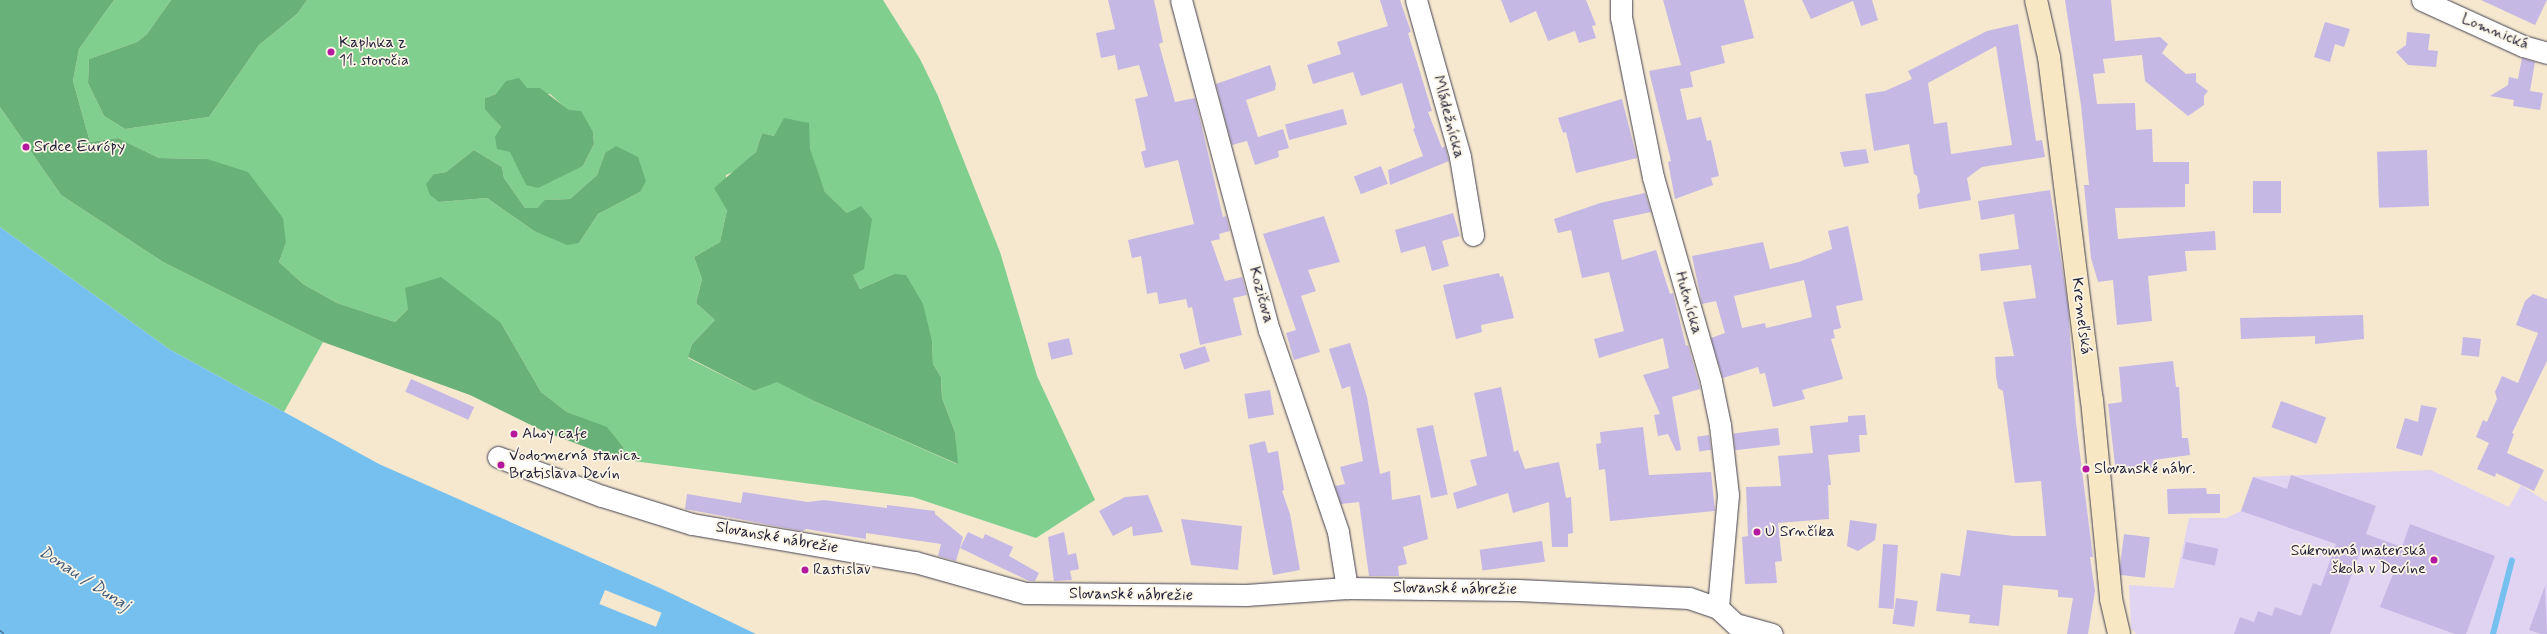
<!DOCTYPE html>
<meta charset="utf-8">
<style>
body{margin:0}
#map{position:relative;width:2547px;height:634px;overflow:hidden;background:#f6e8cf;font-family:Mynerve,sans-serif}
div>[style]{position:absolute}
.built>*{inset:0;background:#e1d4f3}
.green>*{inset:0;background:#80cf8f}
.forest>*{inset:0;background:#68b27a}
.water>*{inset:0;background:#76c0ef}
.pier>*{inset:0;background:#f6e8cf;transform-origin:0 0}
.stream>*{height:6px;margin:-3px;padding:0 3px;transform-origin:3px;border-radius:3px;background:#76c0ef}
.ferry>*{height:1px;margin-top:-0.5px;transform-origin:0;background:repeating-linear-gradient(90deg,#3f597a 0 5px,transparent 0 9px)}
.building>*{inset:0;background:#c5b8e5;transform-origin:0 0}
.roads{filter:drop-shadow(0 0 1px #424051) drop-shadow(0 0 1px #424051)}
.street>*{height:21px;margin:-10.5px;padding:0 10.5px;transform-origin:10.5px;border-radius:10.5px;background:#fff}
.secondary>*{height:22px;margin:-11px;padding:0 11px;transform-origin:11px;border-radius:11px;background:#f8e7c3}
.dots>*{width:11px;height:11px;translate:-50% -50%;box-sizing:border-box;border:2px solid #fcf5e5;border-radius:50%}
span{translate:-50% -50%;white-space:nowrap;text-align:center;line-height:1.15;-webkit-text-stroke:3.5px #fcf5e5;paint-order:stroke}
.street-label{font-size:16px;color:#22223b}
.poi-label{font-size:16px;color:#22223b}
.left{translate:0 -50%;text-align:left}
.right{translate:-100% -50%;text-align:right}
.water-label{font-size:17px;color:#3f597a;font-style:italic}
</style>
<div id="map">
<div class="built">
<i style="clip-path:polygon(2431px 470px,2509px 507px,2521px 485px,2547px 502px,2547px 634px,2136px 634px,2131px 628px,2129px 585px,2174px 588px,2189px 518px,2226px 518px,2241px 511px,2253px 477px)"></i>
</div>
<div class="green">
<i style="clip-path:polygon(evenodd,114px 0,171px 0,147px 34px,137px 42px,89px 59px,88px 83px,104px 116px,125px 129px,209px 117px,259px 45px,297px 14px,307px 0,883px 0,920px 59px,938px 96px,1000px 252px,1037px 376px,1095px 500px,1036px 538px,913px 497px,617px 459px,624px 448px,607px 428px,567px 412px,541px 392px,501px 323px,408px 309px,395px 322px,337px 303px,303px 284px,279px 262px,286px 243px,207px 159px,159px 158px,118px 138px,90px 142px,73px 81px,79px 49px,114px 0,496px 94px,550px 94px,593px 132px,594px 144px,583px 166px,526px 185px,501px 127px,485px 110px,485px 98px,496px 94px,114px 0,809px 123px,809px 149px,825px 192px,847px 213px,853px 275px,860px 289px,894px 274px,932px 341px,933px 364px,941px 377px,942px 398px,955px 432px,957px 464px,816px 402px,777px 381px,754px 391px,688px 358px,692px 344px,715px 320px,696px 303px,702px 279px,694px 257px,720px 242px,727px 210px,726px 175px,738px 170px,756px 152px,762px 133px,774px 136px,809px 123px,114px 0,474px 150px,502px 167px,504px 178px,525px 208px,537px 208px,546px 200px,570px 199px,597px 175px,605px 153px,640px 192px,598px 214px,579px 243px,534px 231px,487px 198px,439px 202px,434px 174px,446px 172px,474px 150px)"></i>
<i style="clip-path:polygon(0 107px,61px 195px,163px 262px,323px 342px,284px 412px,169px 349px,0 227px)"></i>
</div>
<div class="forest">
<i style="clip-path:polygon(0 0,114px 0,79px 49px,73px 81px,90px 142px,118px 138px,159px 158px,207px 159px,248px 172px,283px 218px,286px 243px,279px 262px,303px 284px,337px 303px,395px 322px,408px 309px,405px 288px,441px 277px,501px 323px,541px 392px,567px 412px,607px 427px,624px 448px,617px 459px,543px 431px,470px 395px,323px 342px,163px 262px,61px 195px,0 107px)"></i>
<i style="clip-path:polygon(171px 0,307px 0,297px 14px,259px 45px,209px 117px,125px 129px,104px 116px,88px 83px,89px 59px,137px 42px,147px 34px)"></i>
<i style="clip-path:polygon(519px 78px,527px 88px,540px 88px,569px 110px,581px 111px,593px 132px,594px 144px,583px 166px,538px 188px,526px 185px,510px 152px,497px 149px,495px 137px,501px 127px,485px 110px,485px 98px,496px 94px,506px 81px)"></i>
<i style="clip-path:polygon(784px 118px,809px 123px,810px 149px,825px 192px,847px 213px,861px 206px,872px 219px,864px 269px,853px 275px,860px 289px,894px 274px,906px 275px,923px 304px,932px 341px,933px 364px,941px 377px,942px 398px,955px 432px,958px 464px,816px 402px,777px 382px,754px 391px,688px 357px,692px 344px,715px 320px,696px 303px,702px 279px,694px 257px,720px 242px,727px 210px,714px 188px,756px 152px,762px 133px,774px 136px)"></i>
<i style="clip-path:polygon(616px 146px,638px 157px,646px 181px,640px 192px,598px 214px,579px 243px,567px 245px,534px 231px,487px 198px,439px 202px,430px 195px,426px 184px,434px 174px,446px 172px,474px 150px,502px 167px,504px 178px,525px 208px,537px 208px,545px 200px,570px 199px,597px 175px,605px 153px)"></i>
</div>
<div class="water">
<i style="clip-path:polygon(0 227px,169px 349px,379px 464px,662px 589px,756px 634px,0 634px)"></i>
</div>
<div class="pier">
<i style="left:605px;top:590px;width:61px;height:15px;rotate:22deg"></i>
</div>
<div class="stream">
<i style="left:2493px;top:634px;width:76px;rotate:-75.6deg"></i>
</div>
<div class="ferry">
<i style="left:0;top:630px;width:6px;rotate:39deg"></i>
</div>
<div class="building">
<i style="clip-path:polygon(1108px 0,1154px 0,1163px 42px,1159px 44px,1175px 102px,1195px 98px,1223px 217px,1226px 216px,1230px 231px,1219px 234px,1220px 239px,1211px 241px,1225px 281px,1242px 277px,1247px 295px,1233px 298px,1242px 335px,1200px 345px,1192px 307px,1188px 308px,1186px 299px,1159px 304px,1157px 292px,1147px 294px,1141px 256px,1132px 258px,1128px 240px,1194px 224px,1178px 160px,1145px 168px,1141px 152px,1146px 150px,1135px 99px,1148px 96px,1139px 65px,1118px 70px,1115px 55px,1101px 58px,1096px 33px,1115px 29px)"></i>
<i style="clip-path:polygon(1380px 0,1400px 0,1411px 32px,1408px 33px,1432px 111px,1428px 112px,1442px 148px,1445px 146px,1449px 161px,1390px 185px,1388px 170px,1423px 156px,1413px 129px,1415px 128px,1402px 83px,1361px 96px,1353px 72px,1313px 84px,1307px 65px,1341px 54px,1337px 42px,1388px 26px)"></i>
<i style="clip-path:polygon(1501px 0,1586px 0,1596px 25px,1592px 26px,1596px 38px,1579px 43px,1575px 31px,1548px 41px,1536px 11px,1510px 23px)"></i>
<i style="clip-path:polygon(1663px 0,1744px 0,1754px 38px,1721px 46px,1725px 63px,1690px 72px,1693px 87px,1680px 89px,1687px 120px,1701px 117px,1707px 141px,1711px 140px,1719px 176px,1711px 178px,1713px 185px,1675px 199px,1668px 162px,1671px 161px,1649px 71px,1681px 65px)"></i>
<i style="clip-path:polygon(1802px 0,1872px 0,1878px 20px,1861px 26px,1853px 1px,1811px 19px)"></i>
<i style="clip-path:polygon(2065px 0,2111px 0,2115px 41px,2160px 37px,2168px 44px,2162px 53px,2186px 74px,2196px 73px,2196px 82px,2208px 91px,2204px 96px,2204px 105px,2188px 116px,2145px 81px,2142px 55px,2103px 59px,2105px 73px,2093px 74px,2097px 104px,2135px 103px,2136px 130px,2152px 129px,2153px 162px,2189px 162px,2189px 184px,2185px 184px,2185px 207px,2115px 208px,2118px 239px,2215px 231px,2216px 250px,2185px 251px,2187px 271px,2148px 276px,2152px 321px,2117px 325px,2113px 280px,2098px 282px,2091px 258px,2084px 185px,2089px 185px,2081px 105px)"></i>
<i style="clip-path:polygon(2481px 0,2547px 0,2535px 25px)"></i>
<i style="clip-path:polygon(2325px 22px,2350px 29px,2344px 47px,2335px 44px,2330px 62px,2314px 57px)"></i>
<i style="clip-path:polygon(evenodd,2018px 24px,2036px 141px,2042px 140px,2045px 157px,1982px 167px,1967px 178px,1971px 200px,1919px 209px,1917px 195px,1920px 192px,1917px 176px,1914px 174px,1909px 144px,1874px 151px,1865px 94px,1885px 91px,1912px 79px,1908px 71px,1987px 31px,2018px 24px,1996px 46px,2012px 145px,1951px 154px,1947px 122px,1934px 124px,1928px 83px,1996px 46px)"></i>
<i style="clip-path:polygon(2407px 32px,2430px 34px,2428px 50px,2438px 51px,2436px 67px,2408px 65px,2396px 52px,2406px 45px)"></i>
<i style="clip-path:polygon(2522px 58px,2535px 62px,2530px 91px,2543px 93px,2540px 110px,2513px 106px,2514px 100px,2490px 96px,2508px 85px,2509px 77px,2518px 79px)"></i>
<i style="clip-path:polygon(1270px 65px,1276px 84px,1275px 90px,1246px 100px,1258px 137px,1283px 129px,1289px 148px,1278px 151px,1279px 157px,1255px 165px,1247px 141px,1232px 145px,1216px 84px)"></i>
<i style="clip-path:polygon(1622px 99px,1637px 158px,1576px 173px,1566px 132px,1563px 133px,1558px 118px)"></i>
<i style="left:1343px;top:109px;width:16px;height:60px;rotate:75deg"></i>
<i style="clip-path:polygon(1866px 149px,1869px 163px,1844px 167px,1840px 152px)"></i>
<i style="left:2427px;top:150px;width:56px;height:50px;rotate:88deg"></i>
<i style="left:1381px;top:166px;width:19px;height:29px;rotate:69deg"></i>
<i style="left:2281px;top:181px;width:32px;height:28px;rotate:90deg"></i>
<i style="clip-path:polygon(2050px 190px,2068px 306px,2076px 423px,2093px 557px,2090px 557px,2095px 591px,2088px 634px,2067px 634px,2073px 598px,2058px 597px,2058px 590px,2003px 585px,1999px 626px,1969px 623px,1970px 615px,1936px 611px,1941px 573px,1960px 576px,1967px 530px,2013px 536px,2046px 536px,2041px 481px,2015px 483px,2003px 391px,1998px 388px,1996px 376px,1995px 357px,2014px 356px,2003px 302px,2036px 298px,2031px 265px,1981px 271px,1979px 254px,2019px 249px,2014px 214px,1981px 220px,1978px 201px)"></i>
<i style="clip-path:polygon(1645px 193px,1651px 212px,1613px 220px,1622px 260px,1656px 250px,1670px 294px,1673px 293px,1686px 346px,1688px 345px,1699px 384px,1700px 389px,1672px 397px,1681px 450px,1676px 451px,1668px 434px,1658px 436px,1654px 415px,1660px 414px,1643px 375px,1669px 368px,1663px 338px,1599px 358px,1594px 339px,1624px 331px,1609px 272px,1582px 278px,1571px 230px,1558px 233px,1554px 219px,1600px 203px)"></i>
<i style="clip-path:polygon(1453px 213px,1460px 236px,1442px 241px,1449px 266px,1432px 271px,1425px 246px,1401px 253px,1395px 230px)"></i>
<i style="clip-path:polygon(1324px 216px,1340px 262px,1308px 270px,1316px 291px,1301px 296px,1320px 352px,1294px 360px,1286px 333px,1296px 330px,1263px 234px)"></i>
<i style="clip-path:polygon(evenodd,1848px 226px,1863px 300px,1836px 306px,1841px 328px,1833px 330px,1835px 338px,1831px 339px,1843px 379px,1802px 390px,1805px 399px,1773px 407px,1765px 373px,1760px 374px,1758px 367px,1723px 378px,1711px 338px,1725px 333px,1716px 301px,1702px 304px,1692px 256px,1763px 242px,1770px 269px,1799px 262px,1832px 249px,1828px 231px,1848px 226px,1804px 280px,1812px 317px,1766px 328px,1765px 323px,1742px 328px,1734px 296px,1804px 280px)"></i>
<i style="clip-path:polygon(1499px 273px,1500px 277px,1503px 276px,1514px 318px,1481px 325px,1482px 332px,1456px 339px,1443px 285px)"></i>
<i style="clip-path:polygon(2533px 294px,2547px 299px,2547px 361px,2512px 433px,2514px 434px,2507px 453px,2544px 470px,2534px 491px,2496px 473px,2495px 477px,2477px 469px,2489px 443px,2476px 437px,2483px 420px,2487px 422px,2497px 399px,2495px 392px,2502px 376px,2518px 383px,2538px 333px,2516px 325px,2525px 301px)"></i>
<i style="clip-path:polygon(2363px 315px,2364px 339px,2315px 344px,2315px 336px,2241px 339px,2240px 318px)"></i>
<i style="left:2463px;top:337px;width:18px;height:18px;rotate:6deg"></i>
<i style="left:1069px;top:338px;width:17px;height:22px;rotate:77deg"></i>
<i style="clip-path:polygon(1350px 343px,1367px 397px,1380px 474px,1390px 471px,1392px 500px,1420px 495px,1428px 539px,1403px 547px,1407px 564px,1398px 566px,1399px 576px,1369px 576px,1359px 502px,1341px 504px,1335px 486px,1345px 484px,1340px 467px,1363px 461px,1350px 386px,1342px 389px,1329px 349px)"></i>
<i style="left:1205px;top:346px;width:16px;height:27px;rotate:72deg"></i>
<i style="clip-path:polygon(2173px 361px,2176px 387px,2179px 387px,2182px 438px,2188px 438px,2190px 455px,2153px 460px,2154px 467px,2119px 472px,2118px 465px,2115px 465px,2108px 404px,2122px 402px,2119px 367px)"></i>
<i style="left:411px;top:379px;width:69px;height:14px;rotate:24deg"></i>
<i style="clip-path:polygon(1501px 387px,1514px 452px,1518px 450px,1525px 469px,1559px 462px,1566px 498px,1571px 497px,1573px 533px,1568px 534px,1568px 547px,1552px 547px,1549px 502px,1513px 513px,1508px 493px,1457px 509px,1453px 493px,1477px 485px,1470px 460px,1487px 456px,1474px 393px)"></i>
<i style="left:1270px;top:390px;width:25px;height:26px;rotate:81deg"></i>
<i style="left:2281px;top:401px;width:48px;height:28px;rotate:20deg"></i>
<i style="clip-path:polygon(2421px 405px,2437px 408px,2422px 456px,2396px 448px,2405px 418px,2418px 422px)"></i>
<i style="clip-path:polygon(1865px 415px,1867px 435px,1859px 435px,1860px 452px,1828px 455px,1831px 485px,1828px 485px,1829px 519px,1778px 523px,1782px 561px,1775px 562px,1777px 583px,1745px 584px,1742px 537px,1748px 536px,1746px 487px,1781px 486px,1778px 456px,1813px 453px,1810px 426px,1848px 422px,1848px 416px)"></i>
<i style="left:1433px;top:425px;width:71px;height:17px;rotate:78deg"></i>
<i style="clip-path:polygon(1643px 427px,1649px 475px,1711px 472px,1715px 511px,1610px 521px,1605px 469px,1599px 470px,1596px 444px,1601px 443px,1600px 432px)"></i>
<i style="left:1778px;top:428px;width:17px;height:45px;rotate:83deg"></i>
<i style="left:1709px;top:435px;width:15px;height:12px;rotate:82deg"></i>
<i style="clip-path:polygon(1265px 441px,1268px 453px,1278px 451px,1284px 490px,1282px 491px,1290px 514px,1300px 570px,1273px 575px,1249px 445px)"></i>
<i style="clip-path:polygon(2291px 475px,2376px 506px,2366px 534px,2402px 547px,2410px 524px,2495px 556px,2466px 634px,2455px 634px,2380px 607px,2396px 566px,2360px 552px,2330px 634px,2234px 634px,2240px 617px,2254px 622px,2258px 611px,2272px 616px,2275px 607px,2301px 616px,2313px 583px,2321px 586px,2336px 544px,2241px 511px,2253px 477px,2287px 489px)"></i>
<i style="clip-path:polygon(2206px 488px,2207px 494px,2220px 494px,2220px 513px,2168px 514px,2167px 489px)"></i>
<i style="clip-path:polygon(743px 492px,808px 502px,824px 500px,887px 508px,887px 505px,935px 511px,935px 514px,963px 537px,956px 561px,938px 556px,941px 544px,866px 533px,866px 539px,806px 529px,802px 531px,685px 509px,687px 494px,741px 503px)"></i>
<i style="clip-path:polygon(1148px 495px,1163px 532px,1133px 536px,1132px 526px,1113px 536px,1099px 511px,1125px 497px)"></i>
<i style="clip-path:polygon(1181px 519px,1242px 526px,1238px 570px,1191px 565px)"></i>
<i style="clip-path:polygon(1850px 520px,1877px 524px,1875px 540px,1858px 551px,1847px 546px)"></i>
<i style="clip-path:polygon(968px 532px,983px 539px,985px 534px,1013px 547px,1009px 556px,1039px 573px,1035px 581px,1029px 581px,960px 548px)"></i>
<i style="clip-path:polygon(1064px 532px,1068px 555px,1076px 553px,1079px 569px,1070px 571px,1072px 580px,1054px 581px,1048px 537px)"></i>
<i style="left:2124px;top:534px;width:26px;height:41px;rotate:7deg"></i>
<i style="left:1542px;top:541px;width:21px;height:63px;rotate:82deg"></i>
<i style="left:2186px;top:542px;width:33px;height:17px;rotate:12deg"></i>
<i style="left:1883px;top:544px;width:15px;height:64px;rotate:4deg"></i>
<i style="clip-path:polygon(2545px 586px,2547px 634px,2541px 634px,2529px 630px)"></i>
<i style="left:1896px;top:598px;width:22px;height:26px;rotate:8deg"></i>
</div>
<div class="roads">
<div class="street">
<i style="left:1181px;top:0;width:342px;rotate:75.1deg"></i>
<i style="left:1269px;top:330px;width:213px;rotate:71.1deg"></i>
<i style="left:1338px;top:532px;width:57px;rotate:80.9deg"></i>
<i style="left:1416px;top:0;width:163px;rotate:74.3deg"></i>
<i style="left:1460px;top:157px;width:79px;rotate:80.5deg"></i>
<i style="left:1621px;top:0;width:17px;rotate:90deg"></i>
<i style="left:1621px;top:17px;width:163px;rotate:78.7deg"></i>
<i style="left:1653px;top:177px;width:212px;rotate:74.1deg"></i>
<i style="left:1711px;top:381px;width:45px;rotate:78.4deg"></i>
<i style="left:1720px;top:425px;width:70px;rotate:83.5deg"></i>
<i style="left:1728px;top:495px;width:113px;rotate:95.1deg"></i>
<i style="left:2422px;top:0;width:111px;rotate:24.5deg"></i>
<i style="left:2523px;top:46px;width:25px;rotate:16deg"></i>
<i style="left:498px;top:457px;width:111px;rotate:20.6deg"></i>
<i style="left:602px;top:496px;width:94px;rotate:17.3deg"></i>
<i style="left:692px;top:524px;width:226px;rotate:9.7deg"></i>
<i style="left:915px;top:562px;width:114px;rotate:15.7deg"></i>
<i style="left:1025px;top:593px;width:221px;rotate:0.5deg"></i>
<i style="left:1246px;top:595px;width:101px;rotate:-4deg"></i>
<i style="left:1347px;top:588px;width:171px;rotate:0.7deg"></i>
<i style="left:1518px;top:590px;width:171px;rotate:2.7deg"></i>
<i style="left:1689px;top:598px;width:31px;rotate:19deg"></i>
<i style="left:1718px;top:608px;width:23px;rotate:43deg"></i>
<i style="left:1735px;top:624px;width:38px;rotate:15deg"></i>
</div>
<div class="secondary">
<i style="left:2036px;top:0;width:58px;rotate:77.2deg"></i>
<i style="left:2049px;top:57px;width:346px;rotate:82.9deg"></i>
<i style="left:2092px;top:400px;width:200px;rotate:84.5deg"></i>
<i style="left:2111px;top:599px;width:36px;rotate:77deg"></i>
</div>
</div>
<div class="dots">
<i style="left:331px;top:52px;background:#b5179e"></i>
<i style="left:26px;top:147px;background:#b5179e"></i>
<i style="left:514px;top:434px;background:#b5179e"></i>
<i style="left:501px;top:465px;background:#b5179e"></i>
<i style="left:2086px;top:469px;background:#b5179e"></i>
<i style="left:1757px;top:532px;background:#b5179e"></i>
<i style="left:2434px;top:560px;background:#b5179e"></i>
<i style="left:805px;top:570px;background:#b5179e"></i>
</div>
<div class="street-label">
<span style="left:2495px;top:32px;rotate:23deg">Lomnická</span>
<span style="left:1448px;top:117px;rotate:75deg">Mládežnícka</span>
<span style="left:1261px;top:295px;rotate:75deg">Kozičova</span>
<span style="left:1688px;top:303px;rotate:74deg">Hutnícka</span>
<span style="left:2081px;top:316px;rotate:83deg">Kremeľská</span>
<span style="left:777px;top:538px;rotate:10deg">Slovanské nábrežie</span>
<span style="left:1455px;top:589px;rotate:1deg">Slovanské nábrežie</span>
<span style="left:1131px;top:595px;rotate:1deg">Slovanské nábrežie</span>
</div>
<div class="poi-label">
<span class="left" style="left:339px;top:52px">Kaplnka z<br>11. storočia</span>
<span class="left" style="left:34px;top:147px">Srdce Európy</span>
<span class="left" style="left:522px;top:434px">Ahoy cafe</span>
<span class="left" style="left:509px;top:465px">Vodomerná stanica<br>Bratislava Devín</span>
<span class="left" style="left:2094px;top:469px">Slovanské nábr.</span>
<span class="left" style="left:1765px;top:532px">U Srnčíka</span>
<span class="right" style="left:2426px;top:560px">Súkromná materská<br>škola v Devíne</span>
<span class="left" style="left:813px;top:570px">Rastislav</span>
</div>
<div class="water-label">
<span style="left:84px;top:579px;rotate:33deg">Donau / Dunaj</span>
</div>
</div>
